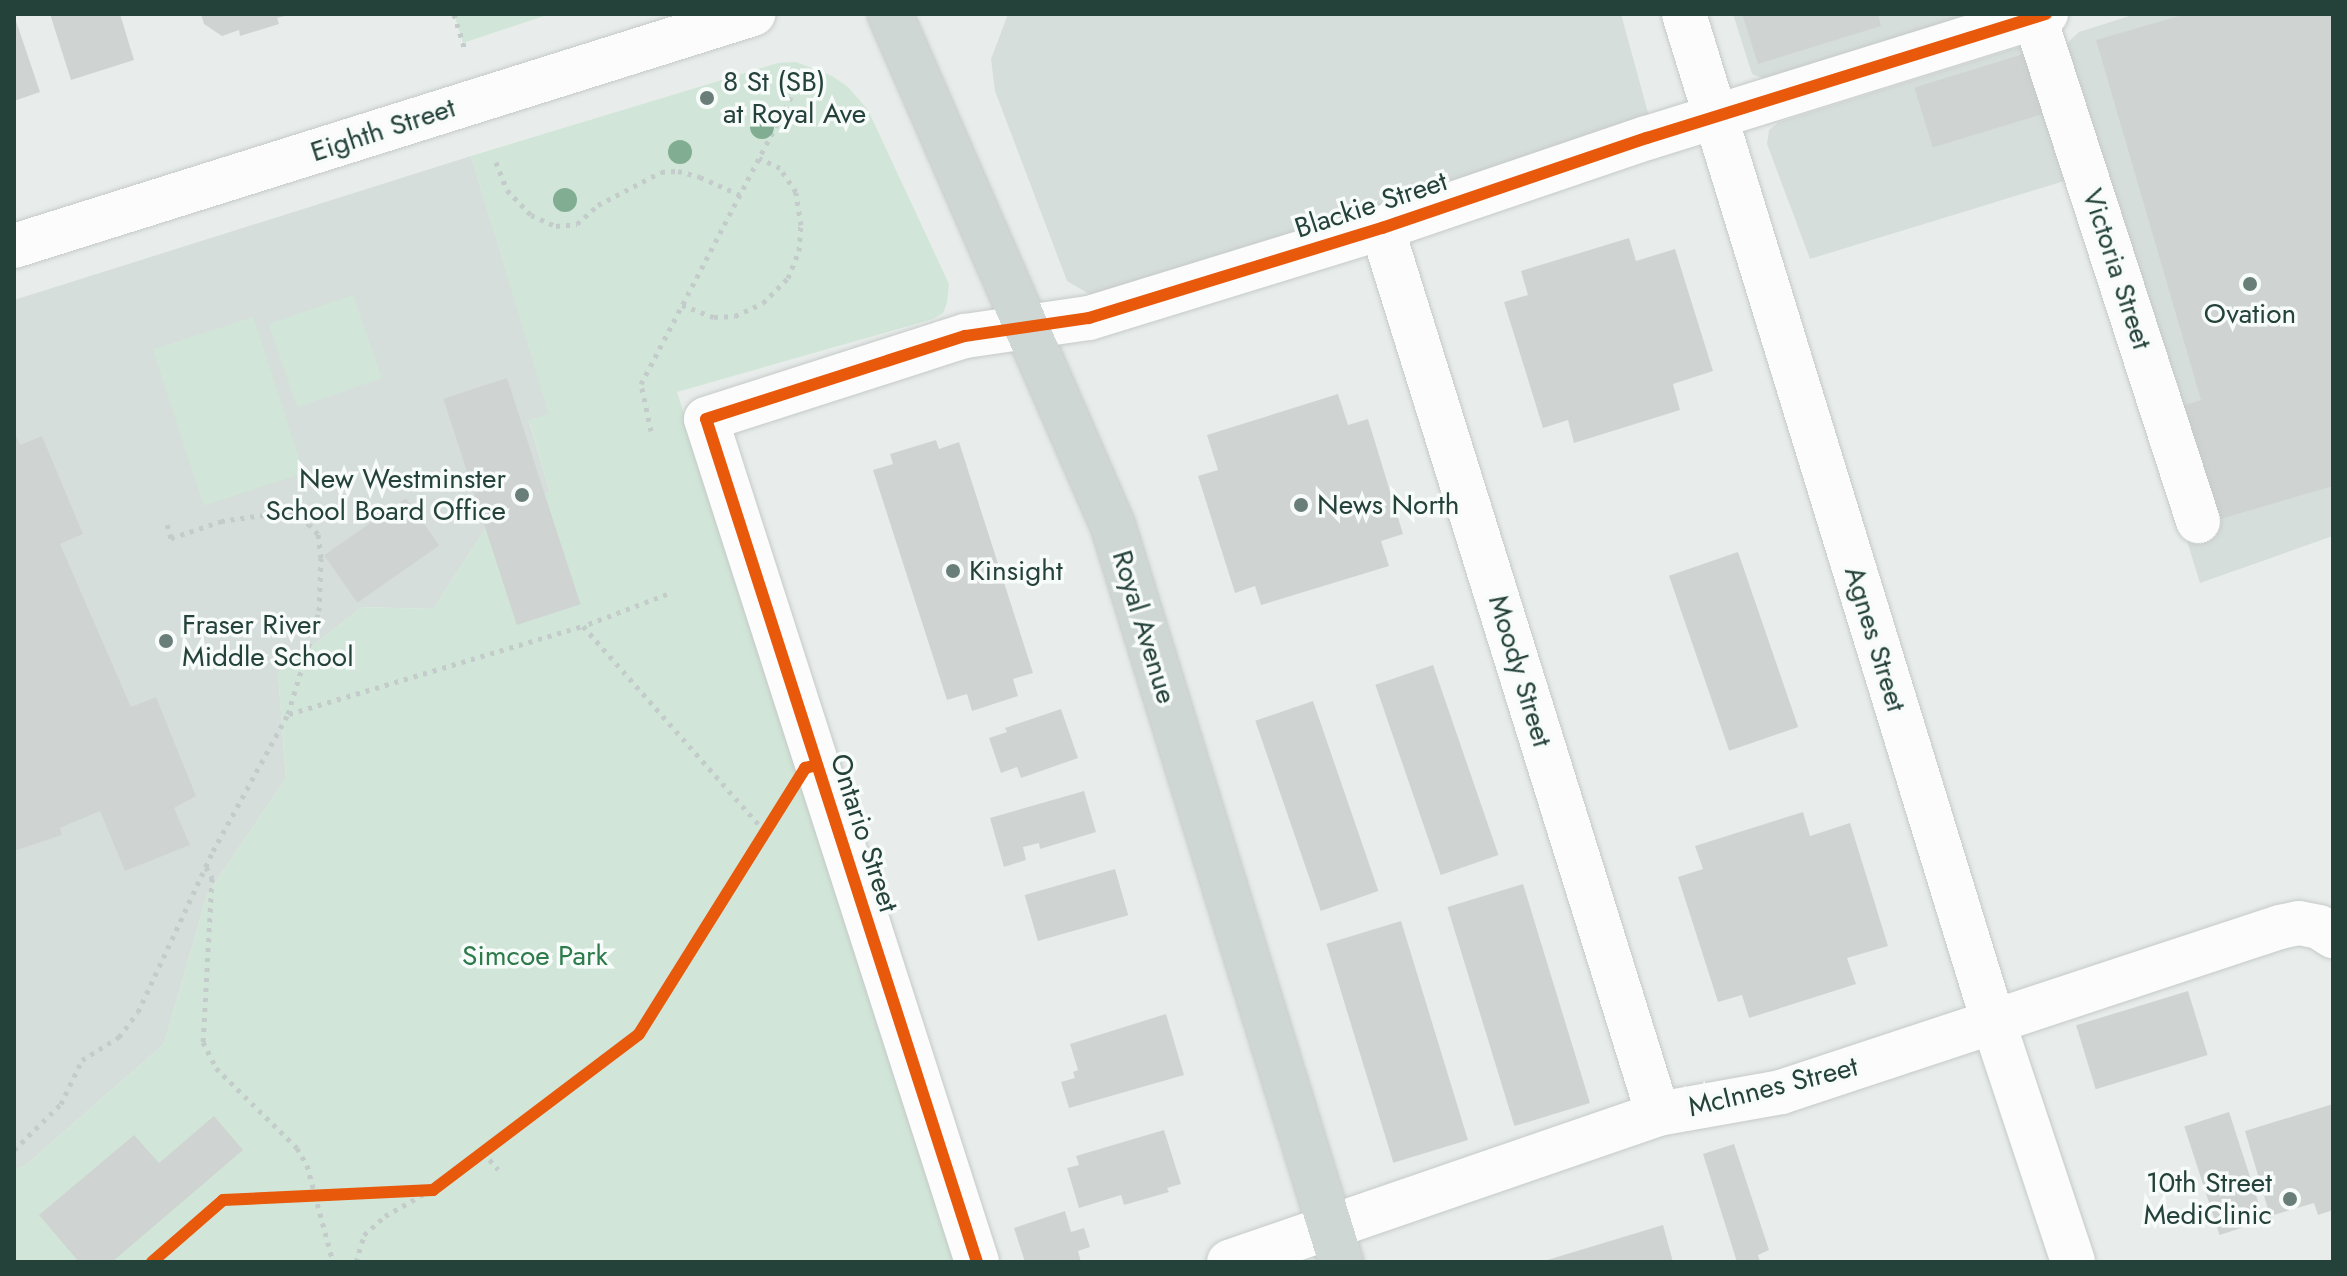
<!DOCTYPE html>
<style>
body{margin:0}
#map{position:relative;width:2347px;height:1276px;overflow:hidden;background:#e8edeb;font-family:Jost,sans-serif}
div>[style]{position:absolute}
.built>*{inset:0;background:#d6dedb}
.green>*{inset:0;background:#d1e6d8;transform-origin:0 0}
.building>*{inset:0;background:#cfd4d2;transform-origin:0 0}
.path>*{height:5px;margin-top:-2.5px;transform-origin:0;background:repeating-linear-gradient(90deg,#c3ccca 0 4px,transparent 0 10px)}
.roads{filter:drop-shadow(0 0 2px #c5cac8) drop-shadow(0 0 2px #c5cac8)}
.minor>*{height:44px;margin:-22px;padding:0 22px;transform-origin:22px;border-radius:22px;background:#fcfcfc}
.tertiary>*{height:44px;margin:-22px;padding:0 22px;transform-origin:22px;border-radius:22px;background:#fcfcfc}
.primary>*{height:44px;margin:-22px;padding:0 22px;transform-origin:22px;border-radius:22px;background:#cfd7d5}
.cycleway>*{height:12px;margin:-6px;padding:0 6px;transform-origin:6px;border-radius:6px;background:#e8590c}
.trees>*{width:24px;height:24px;margin:-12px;border-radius:50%;background:#81ae93}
.dots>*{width:22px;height:22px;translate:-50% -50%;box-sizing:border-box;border:4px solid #f7fbf9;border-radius:50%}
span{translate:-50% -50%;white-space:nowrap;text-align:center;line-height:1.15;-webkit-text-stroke:7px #f7fbf9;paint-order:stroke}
.poi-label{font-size:28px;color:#24423a}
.left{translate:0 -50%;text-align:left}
.right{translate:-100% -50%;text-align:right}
.street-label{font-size:28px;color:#24423a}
.park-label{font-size:28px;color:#2d7a4b}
.frame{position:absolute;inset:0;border:16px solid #24423a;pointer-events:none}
</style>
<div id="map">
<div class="built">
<i style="clip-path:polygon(1008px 14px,1621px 14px,1650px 120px,1091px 295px,1067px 281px,995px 91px,991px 59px)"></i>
<i style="clip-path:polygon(1733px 14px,1977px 14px,1767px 80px,1752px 74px)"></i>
<i style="clip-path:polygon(2136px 14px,2333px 14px,2333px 536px,2200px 583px,2074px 178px,1810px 259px,1767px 144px,1769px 130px,1779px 122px,2032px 43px,2066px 44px,2079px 32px)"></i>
<i style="clip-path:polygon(471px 156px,550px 414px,529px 421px,550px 492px,499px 508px,433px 609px,362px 607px,278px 673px,286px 778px,207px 895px,164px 1044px,26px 1165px,14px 1170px,14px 300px)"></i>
</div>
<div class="green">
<i style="clip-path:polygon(454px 14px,550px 14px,463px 43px)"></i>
<i style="clip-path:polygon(796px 62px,832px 76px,848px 87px,868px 110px,949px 284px,947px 303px,943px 313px,933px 319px,677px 392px,955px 1262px,14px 1262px,14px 1170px,26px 1165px,164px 1044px,207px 895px,286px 778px,278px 673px,362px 607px,433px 609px,499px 508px,550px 492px,529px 420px,549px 414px,471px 156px,778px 63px)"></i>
<i style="left:353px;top:295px;width:88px;height:89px;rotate:71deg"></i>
<i style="left:253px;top:317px;width:164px;height:105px;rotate:72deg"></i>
</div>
<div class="building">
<i style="clip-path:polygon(50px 14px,120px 14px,134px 60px,71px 80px)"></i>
<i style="clip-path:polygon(201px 14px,289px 14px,289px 15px,277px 18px,279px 24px,240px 36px,239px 30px,222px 36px,204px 24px)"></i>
<i style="clip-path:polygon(1742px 14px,1878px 14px,1881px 26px,1758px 64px)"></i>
<i style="clip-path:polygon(2186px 14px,2333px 14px,2333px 486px,2207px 523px,2173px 409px,2201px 400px,2096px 40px)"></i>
<i style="clip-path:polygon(14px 15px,40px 92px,14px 101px)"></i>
<i style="left:2030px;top:52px;width:63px;height:121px;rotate:73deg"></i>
<i style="clip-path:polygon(1629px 238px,1636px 261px,1675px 249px,1713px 371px,1673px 384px,1680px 410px,1574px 443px,1568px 420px,1543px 428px,1504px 302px,1528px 295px,1521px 271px)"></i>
<i style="left:507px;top:378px;width:238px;height:67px;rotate:72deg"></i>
<i style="clip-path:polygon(1338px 394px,1348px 425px,1368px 419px,1403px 534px,1381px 541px,1389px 566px,1261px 605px,1255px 586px,1235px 593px,1198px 476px,1218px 470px,1207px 435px)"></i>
<i style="clip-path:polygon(14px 431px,20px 445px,42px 436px,83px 534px,60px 544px,131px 707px,156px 697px,196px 796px,174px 808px,190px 845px,125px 871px,100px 811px,60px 828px,62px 835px,17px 850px,14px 845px)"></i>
<i style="clip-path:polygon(936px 440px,939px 449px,959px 442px,1033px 673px,1013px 679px,1018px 696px,972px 711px,967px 694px,947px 700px,873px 470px,893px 464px,890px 454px)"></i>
<i style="left:406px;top:498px;width:58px;height:100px;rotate:55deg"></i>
<i style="left:1738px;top:552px;width:185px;height:73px;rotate:71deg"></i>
<i style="left:1433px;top:665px;width:201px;height:61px;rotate:71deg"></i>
<i style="left:1313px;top:701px;width:201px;height:61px;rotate:71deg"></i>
<i style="clip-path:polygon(1061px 709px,1078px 758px,1021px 778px,1017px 767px,1001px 773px,989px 738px,1007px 732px,1005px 728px)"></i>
<i style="clip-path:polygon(1084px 791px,1096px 832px,1040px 849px,1039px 843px,1023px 847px,1026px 860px,1004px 867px,990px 818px)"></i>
<i style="clip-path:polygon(1803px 812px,1810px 836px,1850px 823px,1888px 946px,1847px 958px,1856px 984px,1749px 1018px,1742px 995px,1718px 1002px,1678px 877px,1703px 869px,1695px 846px)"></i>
<i style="left:1115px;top:869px;width:48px;height:94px;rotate:74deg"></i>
<i style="left:1523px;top:884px;width:229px;height:79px;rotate:73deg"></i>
<i style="left:1401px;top:921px;width:229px;height:78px;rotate:73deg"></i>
<i style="left:2188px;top:991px;width:67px;height:117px;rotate:73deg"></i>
<i style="clip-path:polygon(1166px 1014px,1184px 1075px,1069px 1108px,1061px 1082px,1075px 1078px,1073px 1072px,1078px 1070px,1070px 1044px)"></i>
<i style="clip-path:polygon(2333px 1104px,2333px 1210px,2318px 1215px,2314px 1203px,2270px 1216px,2245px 1131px)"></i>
<i style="left:2229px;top:1112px;width:114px;height:47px;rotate:72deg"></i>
<i style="clip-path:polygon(214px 1116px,243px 1150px,112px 1262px,79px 1262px,39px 1215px,134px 1135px,159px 1163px)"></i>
<i style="clip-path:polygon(1164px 1130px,1181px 1184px,1167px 1188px,1169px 1192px,1124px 1205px,1121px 1195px,1079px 1208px,1067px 1168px,1079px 1165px,1076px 1156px)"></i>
<i style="clip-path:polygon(1734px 1144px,1769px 1250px,1758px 1255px,1760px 1262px,1737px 1262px,1703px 1154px)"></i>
<i style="clip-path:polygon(1065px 1211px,1071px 1232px,1084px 1228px,1090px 1247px,1078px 1251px,1081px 1262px,1025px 1262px,1014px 1228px)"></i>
<i style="clip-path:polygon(1663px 1225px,1673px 1262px,1545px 1262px,1544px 1261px)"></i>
</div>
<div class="path">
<i style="left:454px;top:14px;width:39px;rotate:73deg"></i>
<i style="left:496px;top:162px;width:30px;rotate:69deg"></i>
<i style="left:507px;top:190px;width:35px;rotate:46deg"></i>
<i style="left:531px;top:215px;width:27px;rotate:24deg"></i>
<i style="left:556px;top:226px;width:21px;rotate:-5deg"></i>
<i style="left:577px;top:224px;width:28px;rotate:-42deg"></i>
<i style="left:598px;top:205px;width:71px;rotate:-27.6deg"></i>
<i style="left:661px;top:172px;width:17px;rotate:-3deg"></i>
<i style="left:678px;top:171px;width:23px;rotate:15deg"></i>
<i style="left:700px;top:177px;width:44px;rotate:24.2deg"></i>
<i style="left:682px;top:305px;width:34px;rotate:21deg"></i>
<i style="left:714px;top:317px;width:21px;rotate:-3deg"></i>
<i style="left:735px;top:316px;width:31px;rotate:-25deg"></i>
<i style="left:763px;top:303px;width:35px;rotate:-45deg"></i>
<i style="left:788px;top:278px;width:29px;rotate:-68deg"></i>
<i style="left:799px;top:251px;width:26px;rotate:-86deg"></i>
<i style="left:801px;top:225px;width:33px;rotate:-99deg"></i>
<i style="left:796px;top:192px;width:29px;rotate:-124deg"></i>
<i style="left:780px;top:168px;width:23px;rotate:-155deg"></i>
<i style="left:651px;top:431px;width:48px;rotate:-102deg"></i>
<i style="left:641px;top:384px;width:348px;rotate:-62.4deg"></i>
<i style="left:667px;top:594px;width:90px;rotate:159.1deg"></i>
<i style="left:583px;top:626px;width:275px;rotate:48.5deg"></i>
<i style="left:289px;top:714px;width:307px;rotate:-16.7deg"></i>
<i style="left:206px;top:867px;width:13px;rotate:61deg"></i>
<i style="left:212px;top:878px;width:164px;rotate:93.1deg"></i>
<i style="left:203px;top:1042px;width:29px;rotate:63deg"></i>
<i style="left:216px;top:1068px;width:114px;rotate:44.6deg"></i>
<i style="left:297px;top:1148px;width:20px;rotate:60deg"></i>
<i style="left:307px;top:1165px;width:100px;rotate:75deg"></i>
<i style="left:14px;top:1150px;width:66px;rotate:-44.4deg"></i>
<i style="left:61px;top:1104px;width:49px;rotate:-64.5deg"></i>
<i style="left:82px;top:1060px;width:44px;rotate:-31.9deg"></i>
<i style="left:119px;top:1037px;width:31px;rotate:-53deg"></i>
<i style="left:138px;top:1012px;width:178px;rotate:-65deg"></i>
<i style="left:213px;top:851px;width:156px;rotate:-61.3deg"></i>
<i style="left:288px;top:714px;width:108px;rotate:-73.2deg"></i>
<i style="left:319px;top:611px;width:53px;rotate:-87.8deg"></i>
<i style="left:321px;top:558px;width:24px;rotate:-97deg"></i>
<i style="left:318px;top:534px;width:12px;rotate:-132deg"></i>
<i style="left:310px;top:525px;width:29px;rotate:-153deg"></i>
<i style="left:284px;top:512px;width:63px;rotate:171.7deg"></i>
<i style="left:222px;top:521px;width:54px;rotate:161.6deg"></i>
<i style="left:171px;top:538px;width:18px;rotate:-106deg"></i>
<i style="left:483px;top:1152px;width:23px;rotate:49deg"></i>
<i style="left:152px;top:1262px;width:94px;rotate:-41.1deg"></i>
<i style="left:223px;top:1200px;width:210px;rotate:-2.7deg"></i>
<i style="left:433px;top:1190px;width:258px;rotate:-37.1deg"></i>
<i style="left:639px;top:1034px;width:272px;rotate:-58.1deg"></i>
<i style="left:356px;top:1262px;width:28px;rotate:-73deg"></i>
<i style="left:364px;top:1235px;width:28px;rotate:-42deg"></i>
<i style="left:385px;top:1216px;width:51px;rotate:-29.6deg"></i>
</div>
<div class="roads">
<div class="minor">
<i style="left:1684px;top:14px;width:1057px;rotate:72.94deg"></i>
<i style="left:1994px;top:1024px;width:251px;rotate:71.6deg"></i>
<i style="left:2035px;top:18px;width:529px;rotate:72.04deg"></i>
<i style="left:1382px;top:228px;width:928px;rotate:72.7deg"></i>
<i style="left:977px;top:1262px;width:885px;rotate:-107.82deg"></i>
<i style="left:706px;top:419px;width:272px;rotate:-17.8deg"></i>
<i style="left:965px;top:336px;width:125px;rotate:-8.3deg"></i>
<i style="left:1089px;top:318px;width:307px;rotate:-17.1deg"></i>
<i style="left:1382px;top:228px;width:280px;rotate:-18.8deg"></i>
<i style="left:1647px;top:138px;width:418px;rotate:-17.3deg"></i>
<i style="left:1229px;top:1262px;width:454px;rotate:-19deg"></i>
<i style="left:1658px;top:1114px;width:125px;rotate:-10.1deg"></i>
<i style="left:1781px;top:1092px;width:526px;rotate:-18.3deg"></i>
<i style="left:2280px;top:927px;width:19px;rotate:-12deg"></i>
<i style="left:2299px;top:923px;width:20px;rotate:11deg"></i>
<i style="left:2319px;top:927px;width:17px;rotate:33deg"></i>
</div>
<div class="tertiary">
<i style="left:14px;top:246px;width:775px;rotate:-17.43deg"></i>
</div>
<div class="primary">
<i style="left:890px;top:14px;width:558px;rotate:66.46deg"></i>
<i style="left:1113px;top:526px;width:771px;rotate:72.79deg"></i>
</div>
</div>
<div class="cycleway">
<i style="left:152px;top:1262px;width:94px;rotate:-41.1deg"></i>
<i style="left:223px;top:1200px;width:210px;rotate:-2.7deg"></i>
<i style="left:433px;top:1190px;width:258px;rotate:-37.1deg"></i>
<i style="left:639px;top:1034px;width:314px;rotate:-58deg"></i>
<i style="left:805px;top:768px;width:12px;rotate:-14deg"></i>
<i style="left:977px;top:1262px;width:885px;rotate:-107.82deg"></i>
<i style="left:706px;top:419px;width:272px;rotate:-17.8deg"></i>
<i style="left:965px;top:336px;width:125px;rotate:-8.3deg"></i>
<i style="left:1089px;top:318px;width:307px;rotate:-17.1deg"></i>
<i style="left:1382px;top:228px;width:280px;rotate:-18.8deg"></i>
<i style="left:1647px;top:138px;width:418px;rotate:-17.3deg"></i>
</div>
<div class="trees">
<i style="left:762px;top:127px"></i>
<i style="left:680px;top:152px"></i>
<i style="left:565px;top:200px"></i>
</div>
<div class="dots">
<i style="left:707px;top:98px;background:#697e78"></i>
<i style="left:2250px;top:284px;background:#697e78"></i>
<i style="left:522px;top:495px;background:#697e78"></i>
<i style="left:1301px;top:505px;background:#697e78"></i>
<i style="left:953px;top:571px;background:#697e78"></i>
<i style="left:166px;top:641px;background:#697e78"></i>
<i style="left:2290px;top:1199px;background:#697e78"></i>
</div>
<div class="poi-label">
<span class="left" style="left:723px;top:98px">8 St (SB)<br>at Royal Ave</span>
<span style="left:2250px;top:314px">Ovation</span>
<span class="right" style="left:506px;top:495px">New Westminster<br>School Board Office</span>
<span class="left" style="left:1317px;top:505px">News North</span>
<span class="left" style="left:969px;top:571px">Kinsight</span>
<span class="left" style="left:182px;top:641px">Fraser River<br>Middle School</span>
<span class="right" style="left:2272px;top:1199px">10th Street<br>MediClinic</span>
</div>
<div class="street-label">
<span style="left:383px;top:130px;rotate:-18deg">Eighth Street</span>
<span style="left:1371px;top:205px;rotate:-18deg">Blackie Street</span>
<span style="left:2117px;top:269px;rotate:72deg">Victoria Street</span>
<span style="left:1144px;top:627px;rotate:73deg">Royal Avenue</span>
<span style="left:1875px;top:639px;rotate:73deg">Agnes Street</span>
<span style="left:1520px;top:671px;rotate:73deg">Moody Street</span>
<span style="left:864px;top:833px;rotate:72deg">Ontario Street</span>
<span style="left:1773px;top:1087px;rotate:-14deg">McInnes Street</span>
</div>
<div class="park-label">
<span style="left:535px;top:956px">Simcoe Park</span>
</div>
<div class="frame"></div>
</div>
